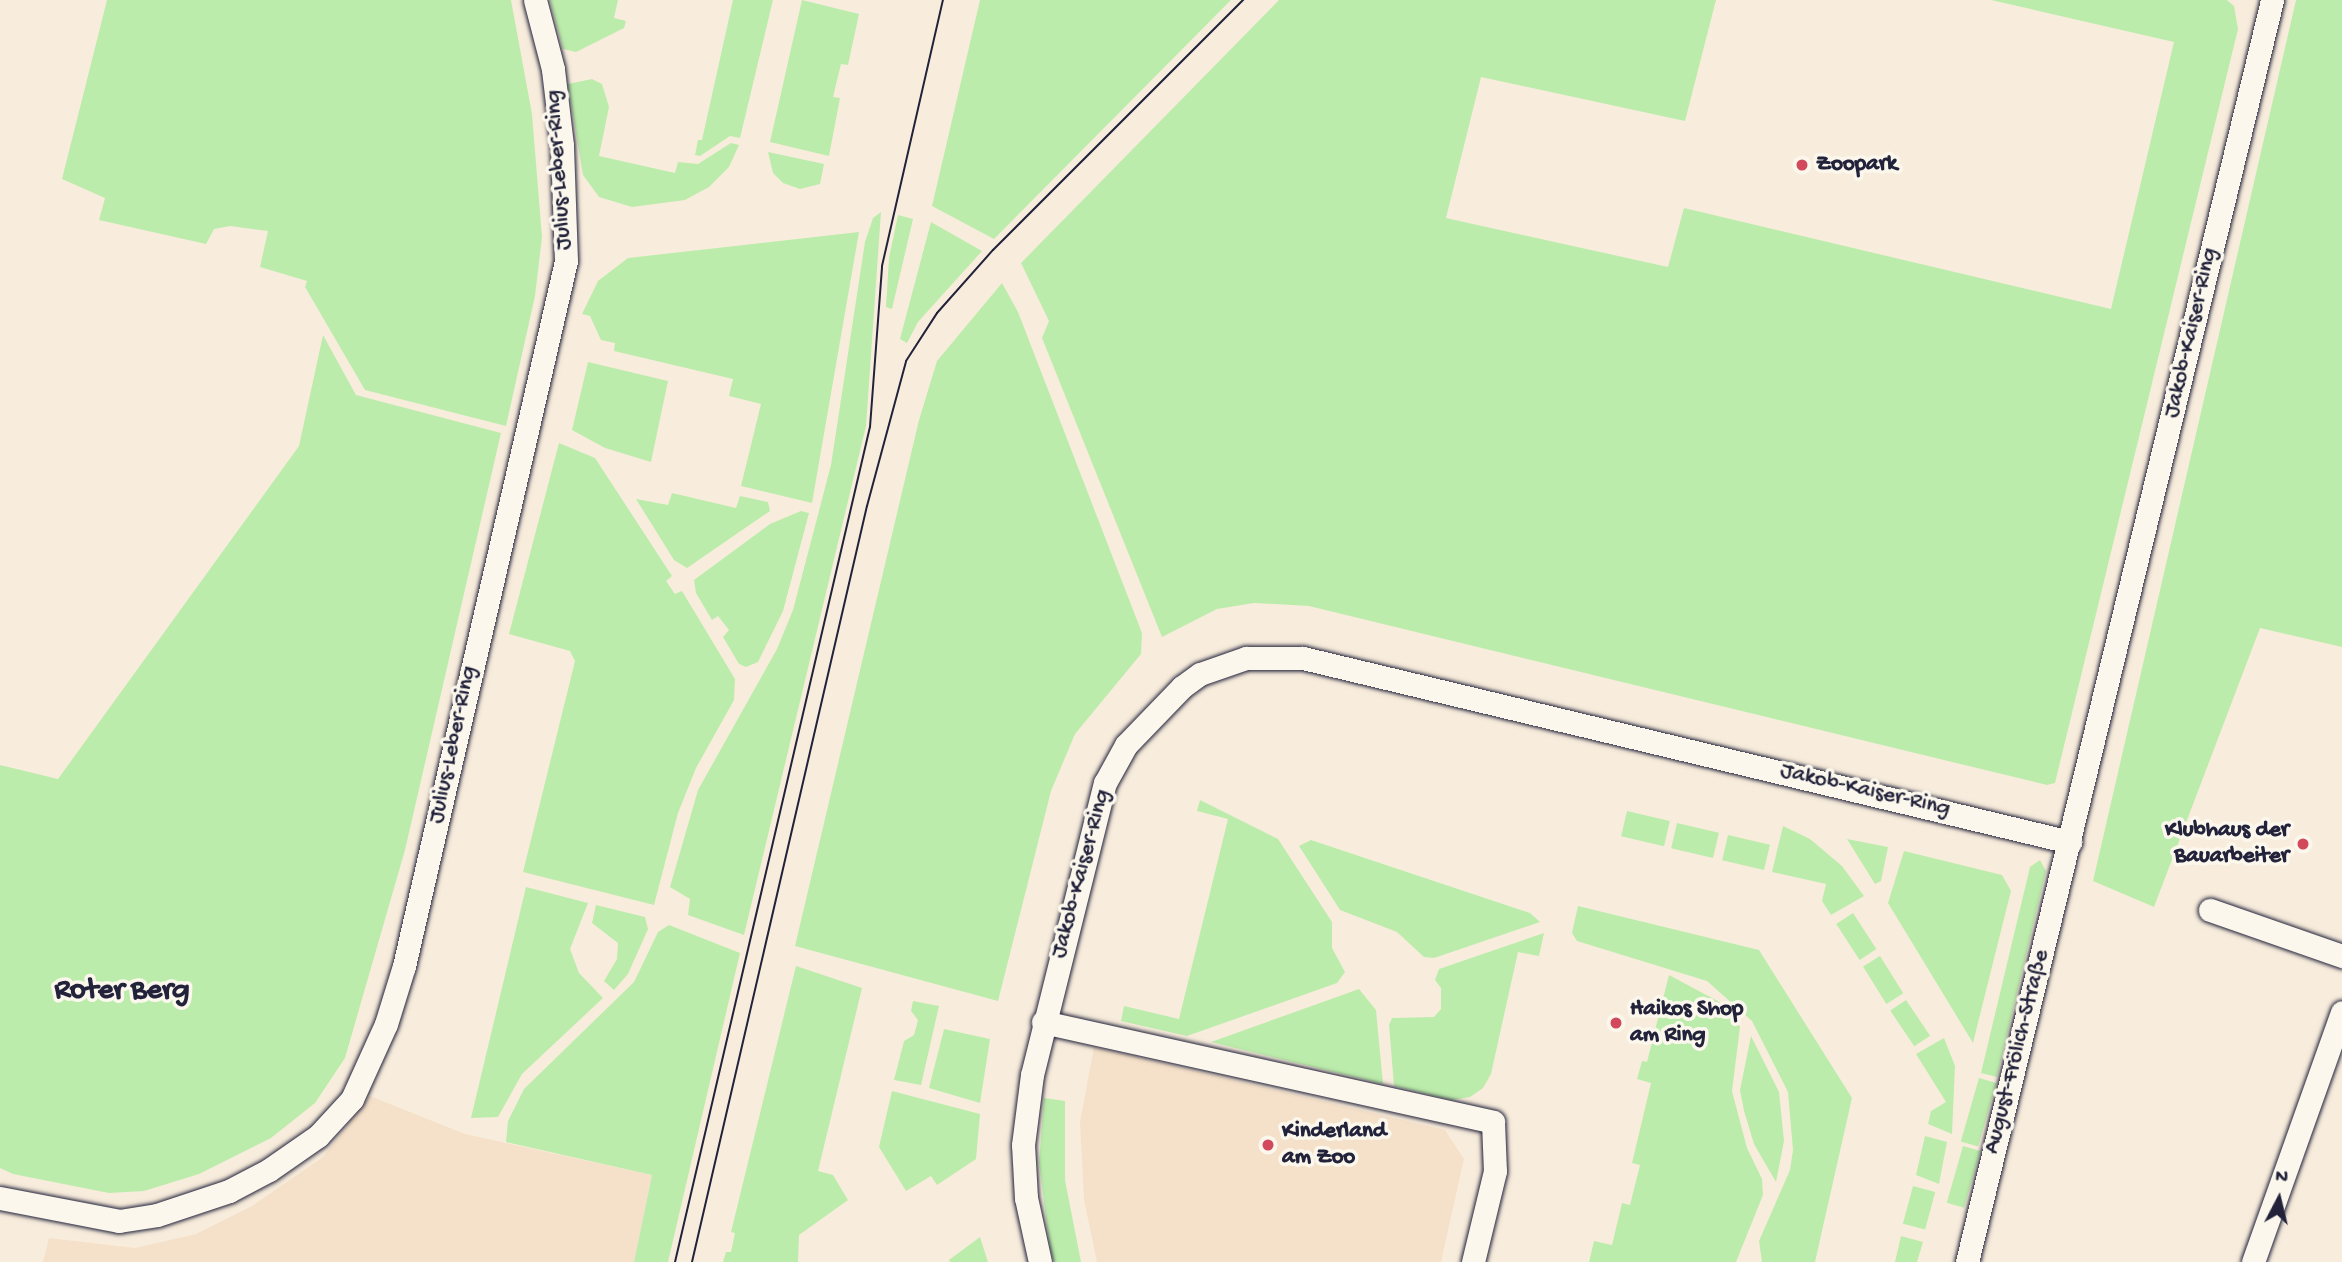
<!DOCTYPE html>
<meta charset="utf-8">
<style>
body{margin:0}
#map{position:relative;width:2342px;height:1262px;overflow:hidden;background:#f8eddc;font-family:"Gochi Hand",sans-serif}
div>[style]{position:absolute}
.built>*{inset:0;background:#f5e1c9}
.green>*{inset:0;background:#bcecab;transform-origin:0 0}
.roads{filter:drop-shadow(0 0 2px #22223b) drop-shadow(0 0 2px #22223b)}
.minor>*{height:23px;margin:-11.5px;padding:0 11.5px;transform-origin:11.5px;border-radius:11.5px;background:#fbf7ec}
.tram>*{height:2px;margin:-1px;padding:0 1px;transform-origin:1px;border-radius:1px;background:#22223b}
.dots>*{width:19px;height:19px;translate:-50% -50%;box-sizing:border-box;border:4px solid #fbf7ec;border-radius:50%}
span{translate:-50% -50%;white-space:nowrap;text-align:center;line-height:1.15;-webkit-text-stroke:7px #fbf7ec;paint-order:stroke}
.poi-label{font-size:23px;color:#22223b;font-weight:700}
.left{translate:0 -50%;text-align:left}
.right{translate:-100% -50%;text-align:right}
.street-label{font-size:23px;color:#22223b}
.district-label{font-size:30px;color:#22223b;font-weight:700}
.north{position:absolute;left:2244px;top:1164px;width:70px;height:70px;-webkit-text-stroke:5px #fbf7ec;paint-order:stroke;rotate:7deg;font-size:19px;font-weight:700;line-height:28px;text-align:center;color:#22223b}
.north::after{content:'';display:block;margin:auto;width:24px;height:32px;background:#22223b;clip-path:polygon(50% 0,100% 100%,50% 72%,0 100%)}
</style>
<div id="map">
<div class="built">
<i style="clip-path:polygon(1094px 1047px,1445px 1130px,1464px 1159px,1441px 1262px,1097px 1262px,1084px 1200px,1080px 1122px)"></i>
<i style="clip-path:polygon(370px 1096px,465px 1134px,652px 1175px,634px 1262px,43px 1262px,49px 1238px,135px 1248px,196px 1234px,252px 1206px,323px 1157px)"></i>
</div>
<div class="green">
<i style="clip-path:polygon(107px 0,511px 0,532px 114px,542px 237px,535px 296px,506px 426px,365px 390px,305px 287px,307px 281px,260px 267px,268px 231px,230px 226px,214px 229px,206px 244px,99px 220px,105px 198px,62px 179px)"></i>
<i style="clip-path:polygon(550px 0,618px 0,614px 18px,626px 21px,624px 28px,576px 52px,563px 49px)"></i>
<i style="clip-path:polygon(733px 0,773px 0,740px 138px,730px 136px,700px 156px,695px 155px,698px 140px,702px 140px)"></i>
<i style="clip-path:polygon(802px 0,859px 14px,848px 65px,841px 64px,833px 97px,840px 98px,829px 156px,770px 142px)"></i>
<i style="clip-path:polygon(980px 0,1231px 0,994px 239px,932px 206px)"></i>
<i style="clip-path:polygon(1279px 0,1716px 0,1685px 121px,1481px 77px,1446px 218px,1668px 267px,1684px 208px,2111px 309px,2174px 42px,1991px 0,2227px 0,2234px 6px,2238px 29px,2055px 783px,2047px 785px,1309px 606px,1254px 603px,1217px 609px,1162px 637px,1042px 338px,1049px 321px,1021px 263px)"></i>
<i style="clip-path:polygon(2296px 0,2342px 0,2342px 647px,2260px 628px,2154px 907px,2093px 881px)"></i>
<i style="clip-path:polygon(592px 79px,602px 84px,609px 107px,599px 156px,675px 173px,678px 162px,698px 164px,731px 143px,739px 145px,729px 167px,709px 187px,685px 200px,632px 207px,599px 197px,583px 175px,568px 84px)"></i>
<i style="clip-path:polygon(768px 152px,824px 164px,820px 184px,800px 189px,783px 183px,773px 173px)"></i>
<i style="clip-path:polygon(881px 212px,866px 426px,744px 935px,688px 915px,690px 899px,670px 887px,698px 790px,777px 649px,793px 610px,831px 465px,865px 242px,873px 218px)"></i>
<i style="clip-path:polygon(898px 215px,913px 219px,892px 309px,886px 307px,889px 258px)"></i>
<i style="clip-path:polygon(931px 222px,982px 251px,918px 322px,907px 343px,900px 339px)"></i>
<i style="clip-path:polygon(859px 232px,812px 503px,741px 486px,761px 404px,729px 396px,733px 379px,614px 351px,615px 343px,601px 340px,590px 316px,582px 314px,598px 281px,628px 258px)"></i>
<i style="clip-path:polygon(1002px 283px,1018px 312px,1142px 633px,1141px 654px,1075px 734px,1051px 791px,998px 1001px,795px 946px,919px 420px,937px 361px)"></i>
<i style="clip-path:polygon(323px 335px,356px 395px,501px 433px,405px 850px,345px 1058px,315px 1103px,271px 1138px,199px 1174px,144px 1191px,109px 1193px,13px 1174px,0 1168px,0 765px,58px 779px,299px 446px)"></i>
<i style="clip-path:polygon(588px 362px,668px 381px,651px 462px,605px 448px,572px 430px)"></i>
<i style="clip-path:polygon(559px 443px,595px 458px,672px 576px,666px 581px,675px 594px,682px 591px,735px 679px,734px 700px,696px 768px,678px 813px,654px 905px,523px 872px,575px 661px,570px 651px,509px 634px)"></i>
<i style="clip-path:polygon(672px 493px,736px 508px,740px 496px,768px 502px,770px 511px,687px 568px,674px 560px,636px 499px,668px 505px)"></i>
<i style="clip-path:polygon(801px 511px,809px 513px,783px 611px,758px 662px,746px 667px,739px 664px,723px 637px,729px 630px,718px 616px,712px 620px,696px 593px,694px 580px,770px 524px)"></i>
<i style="clip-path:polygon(1200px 800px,1278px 839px,1332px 922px,1332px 948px,1345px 972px,1337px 983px,1187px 1036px,1121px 1021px,1124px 1006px,1179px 1019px,1228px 819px,1197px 811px)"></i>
<i style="left:1627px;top:811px;width:44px;height:26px;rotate:13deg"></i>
<i style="left:1677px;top:823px;width:43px;height:26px;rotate:13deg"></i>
<i style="clip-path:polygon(1783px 826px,1810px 839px,1842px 866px,1864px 896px,1831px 915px,1822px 901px,1826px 884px,1772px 872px)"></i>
<i style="left:1728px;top:835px;width:43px;height:26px;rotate:13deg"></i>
<i style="clip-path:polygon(1847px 839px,1888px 847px,1881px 881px,1875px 884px)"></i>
<i style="clip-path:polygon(1311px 840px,1530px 913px,1540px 922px,1434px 958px,1424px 957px,1397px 932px,1340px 910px,1299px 846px)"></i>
<i style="clip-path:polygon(1904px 851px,2002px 875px,2011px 891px,1973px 1043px,1888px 903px)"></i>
<i style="clip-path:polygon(2040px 860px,2046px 871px,1997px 1077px,1981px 1073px,2030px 867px)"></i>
<i style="clip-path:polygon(526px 887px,588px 903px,570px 949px,579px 973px,603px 998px,522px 1074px,498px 1117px,471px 1118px)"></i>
<i style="clip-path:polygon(596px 905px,645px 917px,648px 929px,628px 974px,614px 990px,604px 981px,617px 959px,618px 943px,592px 923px)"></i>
<i style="clip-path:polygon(1578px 906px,1759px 950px,1852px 1098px,1815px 1262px,1762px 1262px,1759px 1241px,1790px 1170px,1793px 1150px,1788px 1092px,1752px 1021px,1707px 981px,1577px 941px,1572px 933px)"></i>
<i style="left:1853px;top:913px;width:43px;height:20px;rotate:57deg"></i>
<i style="clip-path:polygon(669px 925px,740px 953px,668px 1262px,634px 1262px,652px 1175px,506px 1142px,508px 1121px,524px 1089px,634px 982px,658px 932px)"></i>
<i style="clip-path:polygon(1544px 933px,1539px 956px,1518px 952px,1491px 1074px,1483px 1088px,1470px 1097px,1452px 1100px,1394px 1086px,1389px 1025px,1392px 1018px,1434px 1017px,1441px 1009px,1441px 988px,1435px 980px,1439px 969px)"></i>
<i style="left:1880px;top:956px;width:44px;height:20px;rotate:58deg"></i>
<i style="clip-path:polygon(796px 966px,862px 988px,818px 1171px,833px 1175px,848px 1200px,799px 1235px,798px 1262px,723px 1262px,726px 1252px,731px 1252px,735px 1233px,731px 1232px)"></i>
<i style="clip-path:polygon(1669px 975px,1725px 1005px,1740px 1027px,1732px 1091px,1747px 1148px,1762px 1179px,1763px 1195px,1736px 1262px,1589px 1262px,1594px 1241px,1612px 1245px,1622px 1203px,1630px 1205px,1640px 1165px,1632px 1163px,1651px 1083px,1637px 1079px,1642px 1061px,1647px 1062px)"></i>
<i style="clip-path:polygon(1359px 989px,1376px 1010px,1383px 1084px,1211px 1042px)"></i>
<i style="left:1906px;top:1000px;width:43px;height:19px;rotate:56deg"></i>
<i style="clip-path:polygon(913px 1001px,939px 1006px,921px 1085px,894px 1080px,904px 1041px,914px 1035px,918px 1020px,911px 1011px)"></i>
<i style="clip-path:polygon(944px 1029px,990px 1039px,980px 1103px,929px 1088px)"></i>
<i style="clip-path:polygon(1751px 1036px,1779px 1092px,1784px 1141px,1776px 1182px,1754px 1144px,1744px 1111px,1740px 1090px)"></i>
<i style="clip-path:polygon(1944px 1038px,1955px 1066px,1952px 1134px,1928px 1124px,1931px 1111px,1946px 1102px,1916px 1054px)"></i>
<i style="left:1979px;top:1078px;width:18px;height:66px;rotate:16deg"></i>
<i style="clip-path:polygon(892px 1091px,980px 1114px,976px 1159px,937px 1185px,931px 1176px,906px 1191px,879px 1147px)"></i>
<i style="clip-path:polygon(1044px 1098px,1065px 1101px,1065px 1180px,1081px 1262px,1054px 1262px,1050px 1249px,1039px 1163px)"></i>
<i style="clip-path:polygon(1925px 1136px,1947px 1142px,1939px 1184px,1916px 1175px)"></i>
<i style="left:1963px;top:1146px;width:18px;height:59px;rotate:16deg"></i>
<i style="left:1913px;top:1186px;width:23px;height:39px;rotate:15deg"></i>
<i style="clip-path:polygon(1901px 1236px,1923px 1242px,1917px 1262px,1895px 1262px)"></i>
<i style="clip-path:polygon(980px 1237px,988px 1262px,950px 1262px,949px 1260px)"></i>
</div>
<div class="roads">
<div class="minor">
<i style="left:2210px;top:910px;width:140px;rotate:19.2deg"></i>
<i style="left:1043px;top:1022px;width:461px;rotate:12.5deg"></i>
<i style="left:1493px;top:1122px;width:49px;rotate:87.7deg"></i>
<i style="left:1495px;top:1171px;width:94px;rotate:103.6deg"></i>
<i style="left:0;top:1198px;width:121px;rotate:10.9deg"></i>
<i style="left:119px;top:1221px;width:38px;rotate:-9deg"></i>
<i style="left:157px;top:1215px;width:76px;rotate:-18.4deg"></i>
<i style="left:229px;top:1191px;width:45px;rotate:-27.7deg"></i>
<i style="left:269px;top:1170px;width:60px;rotate:-34.8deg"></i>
<i style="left:318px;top:1136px;width:50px;rotate:-47.4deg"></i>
<i style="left:352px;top:1099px;width:82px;rotate:-65.6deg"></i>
<i style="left:386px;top:1024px;width:61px;rotate:-72.8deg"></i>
<i style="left:404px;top:966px;width:723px;rotate:-77.06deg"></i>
<i style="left:566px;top:261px;width:116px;rotate:-92deg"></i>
<i style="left:562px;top:145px;width:77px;rotate:-96.8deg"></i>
<i style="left:553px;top:69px;width:71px;rotate:-104.6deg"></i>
<i style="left:1040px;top:1262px;width:66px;rotate:-102.3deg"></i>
<i style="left:1026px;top:1198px;width:53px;rotate:-93.2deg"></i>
<i style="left:1023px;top:1145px;width:71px;rotate:-82.7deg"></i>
<i style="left:1032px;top:1075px;width:301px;rotate:-76deg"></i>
<i style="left:1105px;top:783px;width:43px;rotate:-61.1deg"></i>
<i style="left:1126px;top:745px;width:81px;rotate:-46deg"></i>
<i style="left:1182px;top:687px;width:22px;rotate:-36deg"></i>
<i style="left:1200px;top:674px;width:49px;rotate:-19.2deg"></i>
<i style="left:1246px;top:658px;width:57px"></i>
<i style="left:1303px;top:658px;width:789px;rotate:13.49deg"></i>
<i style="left:1967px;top:1262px;width:1298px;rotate:-76.41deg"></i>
<i style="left:2253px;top:1262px;width:265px;rotate:-70.4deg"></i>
</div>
</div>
<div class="tram">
<i style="left:675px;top:1262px;width:857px;rotate:-76.86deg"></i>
<i style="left:870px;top:427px;width:161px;rotate:-85.7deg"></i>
<i style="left:882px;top:266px;width:273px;rotate:-77.1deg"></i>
<i style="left:692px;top:1262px;width:776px;rotate:-76.97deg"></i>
<i style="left:867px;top:506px;width:150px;rotate:-74.9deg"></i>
<i style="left:906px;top:361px;width:57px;rotate:-57.1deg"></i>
<i style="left:937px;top:313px;width:84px;rotate:-48.4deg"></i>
<i style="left:993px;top:250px;width:354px;rotate:-45deg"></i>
</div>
<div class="dots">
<i style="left:1802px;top:165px;background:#d1495b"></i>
<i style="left:2303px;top:844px;background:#d1495b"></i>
<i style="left:1616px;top:1023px;background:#d1495b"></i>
<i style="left:1268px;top:1145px;background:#d1495b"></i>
</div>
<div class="poi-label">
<span class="left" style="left:1816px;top:165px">Zoopark</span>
<span class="right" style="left:2289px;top:844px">Klubhaus der<br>Bauarbeiter</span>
<span class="left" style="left:1630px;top:1023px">Haikos Shop<br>am Ring</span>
<span class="left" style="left:1282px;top:1145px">Kinderland<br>am Zoo</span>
</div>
<div class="street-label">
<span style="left:560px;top:170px;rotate:-94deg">Julius-Leber-Ring</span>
<span style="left:2192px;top:333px;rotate:-77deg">Jakob-Kaiser-Ring</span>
<span style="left:454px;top:745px;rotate:-78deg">Julius-Leber-Ring</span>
<span style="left:1865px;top:791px;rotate:13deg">Jakob-Kaiser-Ring</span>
<span style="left:1082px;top:874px;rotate:-75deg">Jakob-Kaiser-Ring</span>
<span style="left:2018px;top:1052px;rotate:-76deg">August-Frölich-Straße</span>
</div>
<div class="district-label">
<span style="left:122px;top:992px">Roter Berg</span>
</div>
<div class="north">N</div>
</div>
